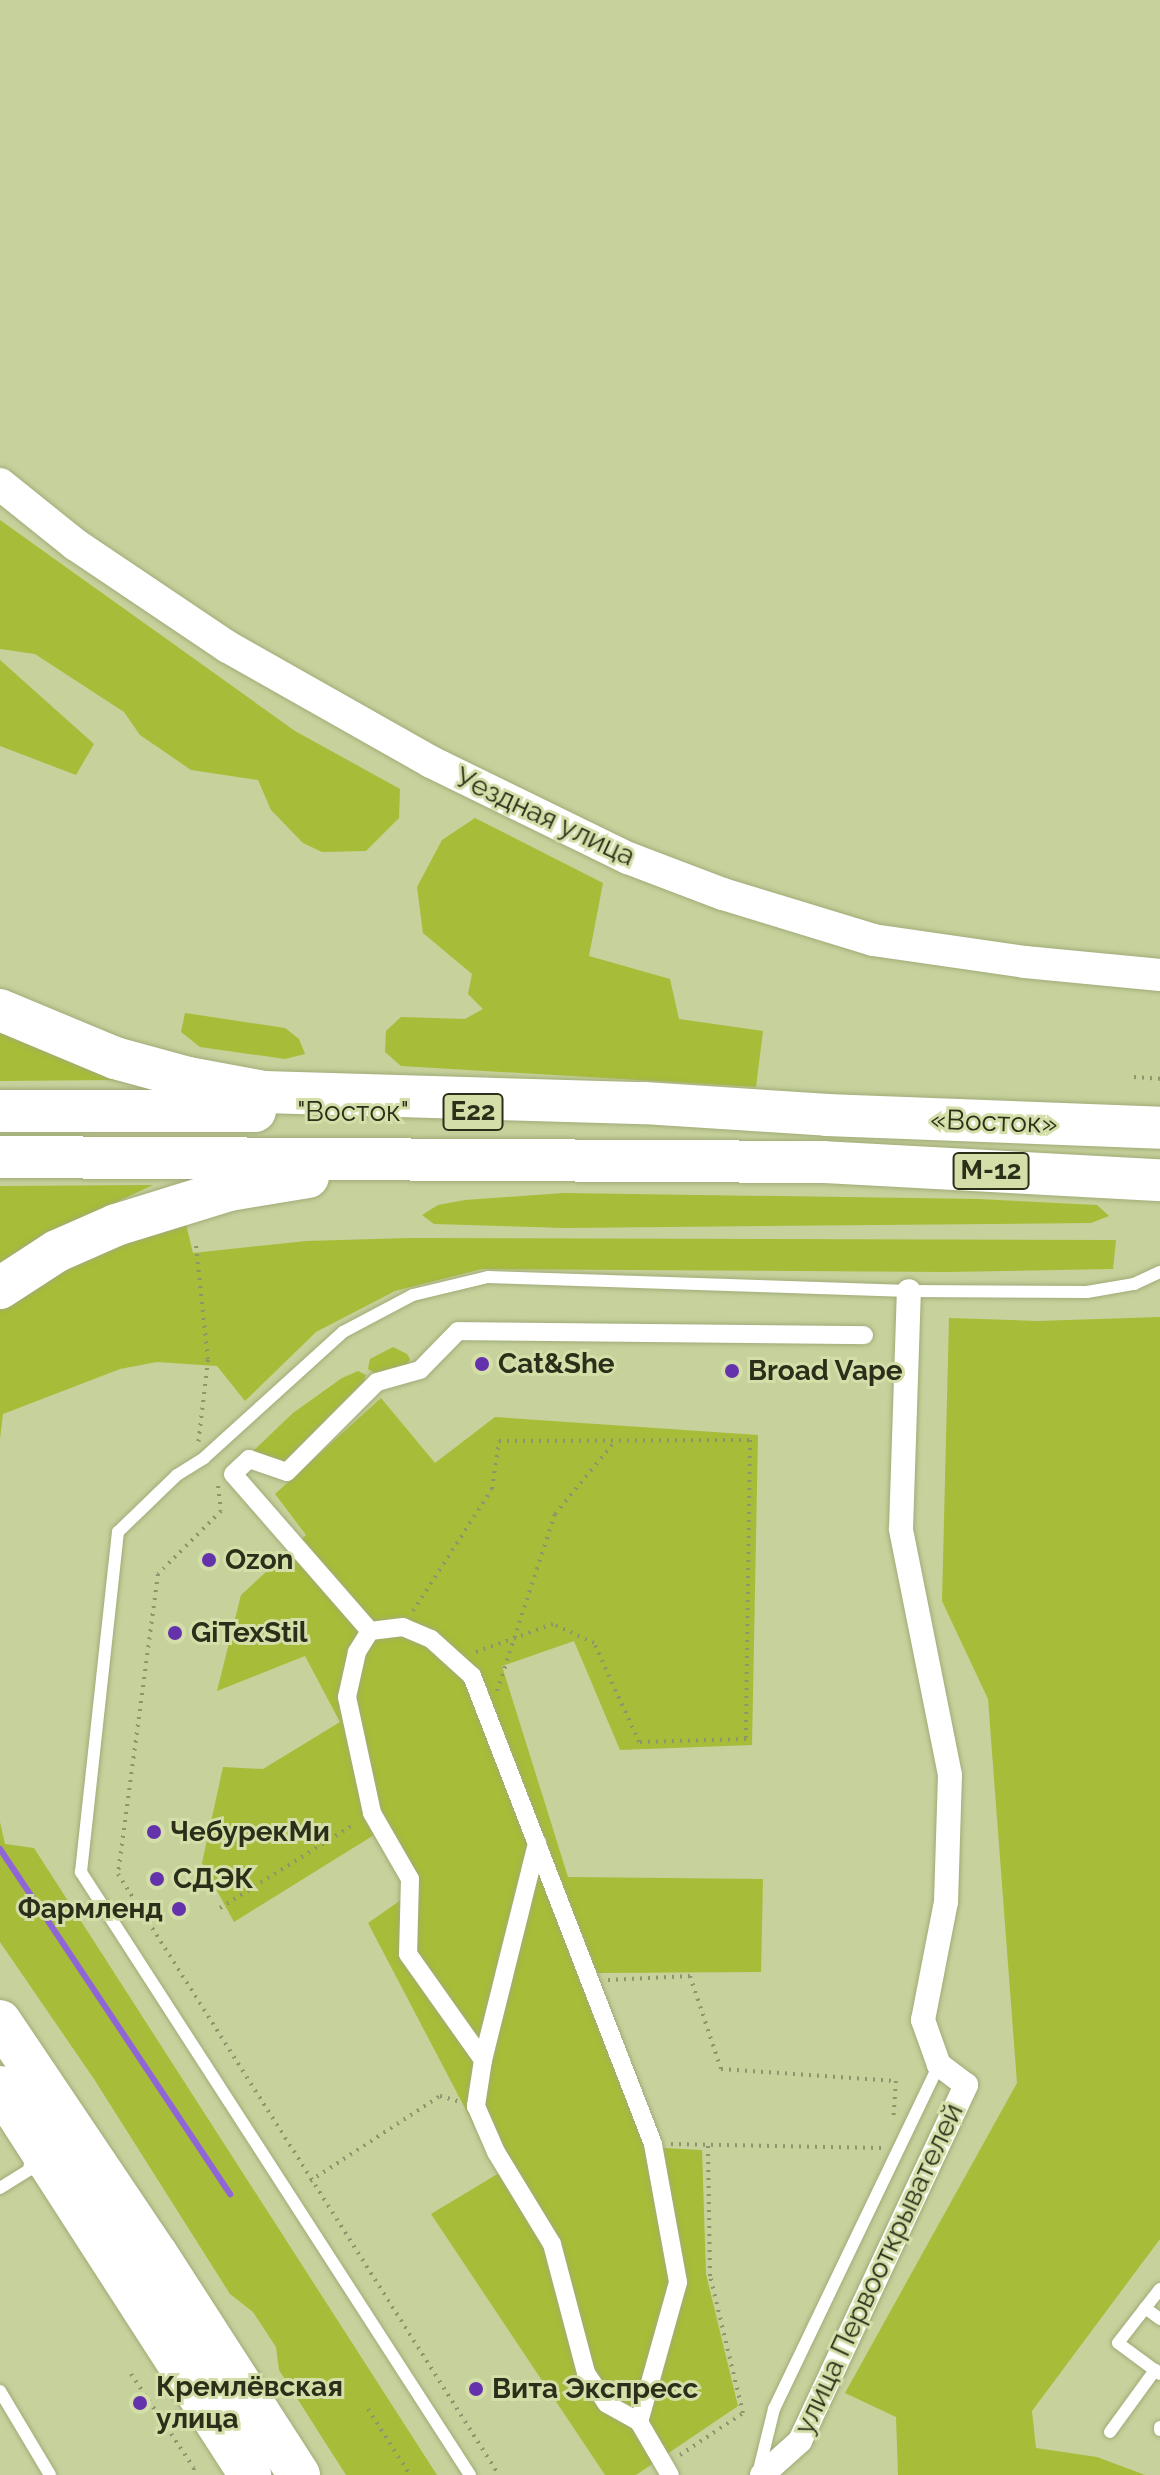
<!DOCTYPE html>
<meta charset="utf-8">
<style>
body{margin:0}
#map{position:relative;width:1160px;height:2475px;overflow:hidden;background:#c6d19c;font-family:Raleway,sans-serif}
div>[style]{position:absolute}
.green>*{inset:0;background:#a7bc38}
.stream>*{height:6px;margin:-3px;padding:0 3px;transform-origin:3px;border-radius:3px;background:#8f66d7}
.path>*{height:4px;margin-top:-2px;transform-origin:0;background:repeating-linear-gradient(90deg,#8c956c 0 2px,transparent 0 8px)}
.roads{filter:drop-shadow(0 0 2px #a0ab77) drop-shadow(0 0 2px #a0ab77)}
.service>*{height:12px;margin:-6px;padding:0 6px;transform-origin:6px;border-radius:6px;background:#fff}
.pedestrian>*{height:18px;margin:-9px;padding:0 9px;transform-origin:9px;border-radius:9px;background:#fff}
.minor>*{height:24px;margin:-12px;padding:0 12px;transform-origin:12px;border-radius:12px;background:#fff}
.tertiary>*{height:32px;margin:-16px;padding:0 16px;transform-origin:16px;border-radius:16px;background:#fff}
.trunk>*{height:42px;margin:-21px;padding:0 21px;transform-origin:21px;border-radius:21px;background:#fff}
.dots>*{width:22px;height:22px;translate:-50% -50%;box-sizing:border-box;border:4px solid #d3dea8;border-radius:50%}
span{translate:-50% -50%;white-space:nowrap;text-align:center;line-height:1.15;-webkit-text-stroke:6px #d3dea8;paint-order:stroke}
.shield-label span{padding:2px 6px;background:#d3dea8;border:2px solid;border-radius:6px;-webkit-text-stroke-width:0}
.shield-label{font-size:26px;color:#2b2f1a;font-weight:700}
.street-label{font-size:28px;color:#2b2f1a}
.poi-label{font-size:28px;color:#2b2f1a;font-weight:700}
.left{translate:0 -50%;text-align:left}
.right{translate:-100% -50%;text-align:right}
</style>
<div id="map">
<div class="green">
<i style="clip-path:polygon(0 520px,295px 731px,400px 789px,399px 818px,366px 851px,322px 852px,303px 843px,271px 810px,258px 780px,191px 770px,140px 735px,124px 712px,35px 654px,0 649px)"></i>
<i style="clip-path:polygon(0 660px,94px 744px,76px 775px,0 746px)"></i>
<i style="clip-path:polygon(475px 818px,603px 883px,589px 956px,670px 979px,679px 1019px,763px 1031px,756px 1087px,401px 1066px,385px 1052px,386px 1031px,401px 1017px,465px 1019px,483px 1009px,468px 994px,472px 974px,423px 933px,417px 887px,442px 840px)"></i>
<i style="clip-path:polygon(185px 1013px,285px 1028px,299px 1039px,305px 1054px,285px 1059px,200px 1047px,181px 1032px)"></i>
<i style="clip-path:polygon(0 1029px,115px 1080px,0 1081px)"></i>
<i style="clip-path:polygon(153px 1185px,54px 1231px,0 1262px,0 1186px)"></i>
<i style="clip-path:polygon(564px 1193px,978px 1199px,1097px 1205px,1109px 1216px,1091px 1223px,564px 1228px,434px 1224px,422px 1215px,438px 1205px,465px 1200px)"></i>
<i style="clip-path:polygon(184px 1216px,193px 1253px,306px 1241px,410px 1238px,1116px 1240px,1113px 1269px,947px 1272px,482px 1269px,395px 1291px,316px 1332px,245px 1401px,217px 1366px,157px 1362px,120px 1369px,3px 1414px,0 1439px,0 1304px,22px 1286px)"></i>
<i style="clip-path:polygon(1160px 1317px,1160px 2239px,1032px 2411px,1036px 2448px,1097px 2457px,1145px 2475px,898px 2475px,896px 2417px,845px 2393px,1017px 2083px,988px 1699px,942px 1601px,949px 1318px,1037px 1321px)"></i>
<i style="clip-path:polygon(393px 1347px,407px 1354px,410px 1359px,407px 1366px,376px 1374px,368px 1369px,370px 1359px)"></i>
<i style="clip-path:polygon(358px 1371px,366px 1375px,364px 1381px,282px 1464px,251px 1453px,293px 1413px,342px 1378px)"></i>
<i style="clip-path:polygon(381px 1398px,435px 1463px,495px 1417px,758px 1435px,752px 1745px,620px 1750px,574px 1641px,502px 1666px,568px 1877px,763px 1879px,761px 1972px,597px 1973px,663px 2148px,702px 2150px,706px 2274px,738px 2406px,636px 2475px,605px 2475px,431px 2214px,499px 2173px,368px 1923px,408px 1895px,374px 1835px,234px 1922px,202px 1863px,223px 1767px,263px 1769px,340px 1722px,305px 1656px,217px 1691px,241px 1595px,306px 1535px,275px 1494px)"></i>
<i style="clip-path:polygon(0 1822px,5px 1844px,34px 1848px,437px 2475px,346px 2475px,279px 2370px,276px 2347px,253px 2312px,230px 2294px,94px 2079px,0 1942px)"></i>
</div>
<div class="stream">
<i style="left:0;top:1849px;width:415px;rotate:56.3deg"></i>
</div>
<div class="path">
<i style="left:1134px;top:1077px;width:26px;rotate:4deg"></i>
<i style="left:196px;top:1246px;width:115px;rotate:84deg"></i>
<i style="left:208px;top:1360px;width:86px;rotate:96.7deg"></i>
<i style="left:218px;top:1486px;width:25px;rotate:83deg"></i>
<i style="left:221px;top:1511px;width:89px;rotate:135deg"></i>
<i style="left:158px;top:1574px;width:303px;rotate:97.6deg"></i>
<i style="left:118px;top:1874px;width:712px;rotate:57.63deg"></i>
<i style="left:413px;top:1611px;width:145px;rotate:-57.1deg"></i>
<i style="left:492px;top:1489px;width:49px;rotate:-81.7deg"></i>
<i style="left:499px;top:1441px;width:251px;rotate:-0.2deg"></i>
<i style="left:750px;top:1440px;width:299px;rotate:90.8deg"></i>
<i style="left:746px;top:1739px;width:107px;rotate:178.4deg"></i>
<i style="left:639px;top:1742px;width:109px;rotate:-114.4deg"></i>
<i style="left:594px;top:1643px;width:45px;rotate:-155.1deg"></i>
<i style="left:553px;top:1624px;width:85px;rotate:160.1deg"></i>
<i style="left:497px;top:1691px;width:186px;rotate:-71.9deg"></i>
<i style="left:555px;top:1514px;width:96px;rotate:-50.5deg"></i>
<i style="left:220px;top:1908px;width:160px;rotate:-32deg"></i>
<i style="left:608px;top:1980px;width:82px;rotate:-2.8deg"></i>
<i style="left:690px;top:1976px;width:98px;rotate:71.6deg"></i>
<i style="left:721px;top:2069px;width:175px;rotate:3.9deg"></i>
<i style="left:896px;top:2081px;width:39px;rotate:94deg"></i>
<i style="left:671px;top:2144px;width:211px;rotate:1.1deg"></i>
<i style="left:310px;top:2181px;width:155px;rotate:-33.2deg"></i>
<i style="left:440px;top:2096px;width:19px;rotate:16deg"></i>
<i style="left:131px;top:2374px;width:113px;rotate:56.2deg"></i>
<i style="left:194px;top:2468px;width:7px;rotate:106deg"></i>
<i style="left:368px;top:2409px;width:78px;rotate:57.5deg"></i>
<i style="left:680px;top:2455px;width:76px;rotate:-33.7deg"></i>
<i style="left:743px;top:2413px;width:141px;rotate:-103.5deg"></i>
<i style="left:710px;top:2276px;width:132px;rotate:-90.9deg"></i>
</div>
<div class="roads">
<div class="service">
<i style="left:0;top:2188px;width:34px;rotate:-32deg"></i>
<i style="left:29px;top:2170px;width:14px;rotate:-82deg"></i>
<i style="left:1160px;top:2289px;width:68px;rotate:127.9deg"></i>
<i style="left:1118px;top:2343px;width:52px;rotate:36.4deg"></i>
<i style="left:1145px;top:2308px;width:19px;rotate:36deg"></i>
<i style="left:0;top:2391px;width:98px;rotate:59.2deg"></i>
<i style="left:1160px;top:2427px;width:3px;rotate:90deg"></i>
<i style="left:1110px;top:2432px;width:77px;rotate:-54deg"></i>
<i style="left:758px;top:2474px;width:67px;rotate:-76.2deg"></i>
<i style="left:774px;top:2409px;width:382px;rotate:-64.4deg"></i>
<i style="left:470px;top:2475px;width:718px;rotate:-122.83deg"></i>
<i style="left:81px;top:1872px;width:342px;rotate:-83.8deg"></i>
<i style="left:118px;top:1532px;width:82px;rotate:-44deg"></i>
<i style="left:177px;top:1475px;width:32px;rotate:-32deg"></i>
<i style="left:204px;top:1458px;width:188px;rotate:-42.2deg"></i>
<i style="left:343px;top:1332px;width:79px;rotate:-27.9deg"></i>
<i style="left:413px;top:1295px;width:77px;rotate:-13.5deg"></i>
<i style="left:488px;top:1277px;width:421px;rotate:1.9deg"></i>
<i style="left:909px;top:1291px;width:178px;rotate:0.3deg"></i>
<i style="left:1087px;top:1292px;width:48px;rotate:-9.7deg"></i>
<i style="left:1134px;top:1284px;width:29px;rotate:-25deg"></i>
</div>
<div class="pedestrian">
<i style="left:370px;top:1631px;width:208px;rotate:-131.1deg"></i>
<i style="left:233px;top:1474px;width:22px;rotate:-43deg"></i>
<i style="left:249px;top:1459px;width:40px;rotate:18.9deg"></i>
<i style="left:287px;top:1472px;width:127px;rotate:-45deg"></i>
<i style="left:377px;top:1382px;width:45px;rotate:-15.6deg"></i>
<i style="left:420px;top:1370px;width:54px;rotate:-45.7deg"></i>
<i style="left:458px;top:1331px;width:406px;rotate:0.6deg"></i>
<i style="left:483px;top:2060px;width:224px;rotate:-76deg"></i>
<i style="left:639px;top:2422px;width:145px;rotate:-74.4deg"></i>
<i style="left:678px;top:2282px;width:140px;rotate:-100.3deg"></i>
<i style="left:653px;top:2144px;width:502px;rotate:-111.14deg"></i>
<i style="left:472px;top:1676px;width:55px;rotate:-137.9deg"></i>
<i style="left:431px;top:1639px;width:30px;rotate:-157deg"></i>
<i style="left:403px;top:1627px;width:33px;rotate:173deg"></i>
<i style="left:370px;top:1631px;width:25px;rotate:122deg"></i>
<i style="left:357px;top:1652px;width:46px;rotate:102.5deg"></i>
<i style="left:347px;top:1697px;width:119px;rotate:77.8deg"></i>
<i style="left:372px;top:1813px;width:76px;rotate:60.1deg"></i>
<i style="left:410px;top:1879px;width:75px;rotate:91.5deg"></i>
<i style="left:408px;top:1954px;width:130px;rotate:54.7deg"></i>
<i style="left:483px;top:2060px;width:47px;rotate:98.7deg"></i>
<i style="left:476px;top:2106px;width:50px;rotate:66.5deg"></i>
<i style="left:496px;top:2152px;width:108px;rotate:58.7deg"></i>
<i style="left:552px;top:2244px;width:133px;rotate:75.2deg"></i>
<i style="left:586px;top:2373px;width:37px;rotate:56deg"></i>
<i style="left:607px;top:2404px;width:37px;rotate:29deg"></i>
<i style="left:639px;top:2422px;width:61px;rotate:59.7deg"></i>
</div>
<div class="minor">
<i style="left:762px;top:2475px;width:51px;rotate:-41.8deg"></i>
<i style="left:800px;top:2441px;width:393px;rotate:-65deg"></i>
<i style="left:966px;top:2085px;width:34px;rotate:-143deg"></i>
<i style="left:939px;top:2065px;width:48px;rotate:-109.6deg"></i>
<i style="left:923px;top:2020px;width:120px;rotate:-79deg"></i>
<i style="left:946px;top:1902px;width:127px;rotate:-88.2deg"></i>
<i style="left:950px;top:1775px;width:251px;rotate:-101.3deg"></i>
<i style="left:901px;top:1529px;width:238px;rotate:-88.1deg"></i>
</div>
<div class="tertiary">
<i style="left:0;top:484px;width:97px;rotate:38.8deg"></i>
<i style="left:76px;top:545px;width:183px;rotate:33.9deg"></i>
<i style="left:228px;top:647px;width:233px;rotate:29.5deg"></i>
<i style="left:431px;top:762px;width:219px;rotate:26deg"></i>
<i style="left:628px;top:858px;width:102px;rotate:20.8deg"></i>
<i style="left:723px;top:894px;width:157px;rotate:17deg"></i>
<i style="left:873px;top:940px;width:154px;rotate:8.2deg"></i>
<i style="left:1025px;top:962px;width:136px;rotate:5.5deg"></i>
</div>
<div class="trunk">
<i style="left:0;top:1010px;width:125px;rotate:22.7deg"></i>
<i style="left:115px;top:1058px;width:76px;rotate:15.3deg"></i>
<i style="left:188px;top:1078px;width:77px;rotate:10.4deg"></i>
<i style="left:264px;top:1092px;width:380px;rotate:1.7deg"></i>
<i style="left:644px;top:1103px;width:184px;rotate:3.7deg"></i>
<i style="left:828px;top:1115px;width:332px;rotate:2.2deg"></i>
<i style="left:0;top:1111px;width:255px"></i>
<i style="left:0;top:1157px;width:823px;rotate:0.35deg"></i>
<i style="left:823px;top:1162px;width:337px;rotate:3.1deg"></i>
<i style="left:0;top:1288px;width:68px;rotate:-33deg"></i>
<i style="left:57px;top:1251px;width:64px;rotate:-23.8deg"></i>
<i style="left:116px;top:1225px;width:118px;rotate:-17.2deg"></i>
<i style="left:229px;top:1190px;width:80px;rotate:-9.3deg"></i>
<i style="left:0;top:2021px;width:280px;rotate:56.1deg"></i>
<i style="left:156px;top:2253px;width:264px;rotate:57.2deg"></i>
<i style="left:0;top:2087px;width:462px;rotate:57.2deg"></i>
</div>
</div>
<div class="dots">
<i style="left:482px;top:1364px;background:#6432aa"></i>
<i style="left:732px;top:1371px;background:#6432aa"></i>
<i style="left:209px;top:1560px;background:#6432aa"></i>
<i style="left:175px;top:1633px;background:#6432aa"></i>
<i style="left:154px;top:1832px;background:#6432aa"></i>
<i style="left:157px;top:1879px;background:#6432aa"></i>
<i style="left:179px;top:1909px;background:#6432aa"></i>
<i style="left:476px;top:2389px;background:#6432aa"></i>
<i style="left:140px;top:2403px;background:#6432aa"></i>
</div>
<div class="shield-label">
<span style="left:473px;top:1112px">E22</span>
<span style="left:991px;top:1171px">М-12</span>
</div>
<div class="street-label">
<span style="left:545px;top:817px;rotate:25deg">Уездная улица</span>
<span style="left:353px;top:1112px">"Восток"</span>
<span style="left:994px;top:1122px;rotate:2deg">«Восток»</span>
<span style="left:879px;top:2269px;rotate:-65deg">улица Первооткрывателей</span>
</div>
<div class="poi-label">
<span class="left" style="left:498px;top:1364px">Cat&amp;She</span>
<span class="left" style="left:748px;top:1371px">Broad Vape</span>
<span class="left" style="left:225px;top:1560px">Ozon</span>
<span class="left" style="left:191px;top:1633px">GiTexStil</span>
<span class="left" style="left:170px;top:1832px">ЧебурекМи</span>
<span class="left" style="left:173px;top:1879px">СДЭК</span>
<span class="right" style="left:163px;top:1909px">Фармленд</span>
<span class="left" style="left:156px;top:2403px">Кремлёвская<br>улица</span>
<span class="left" style="left:492px;top:2389px">Вита Экспресс</span>
</div>
</div>
